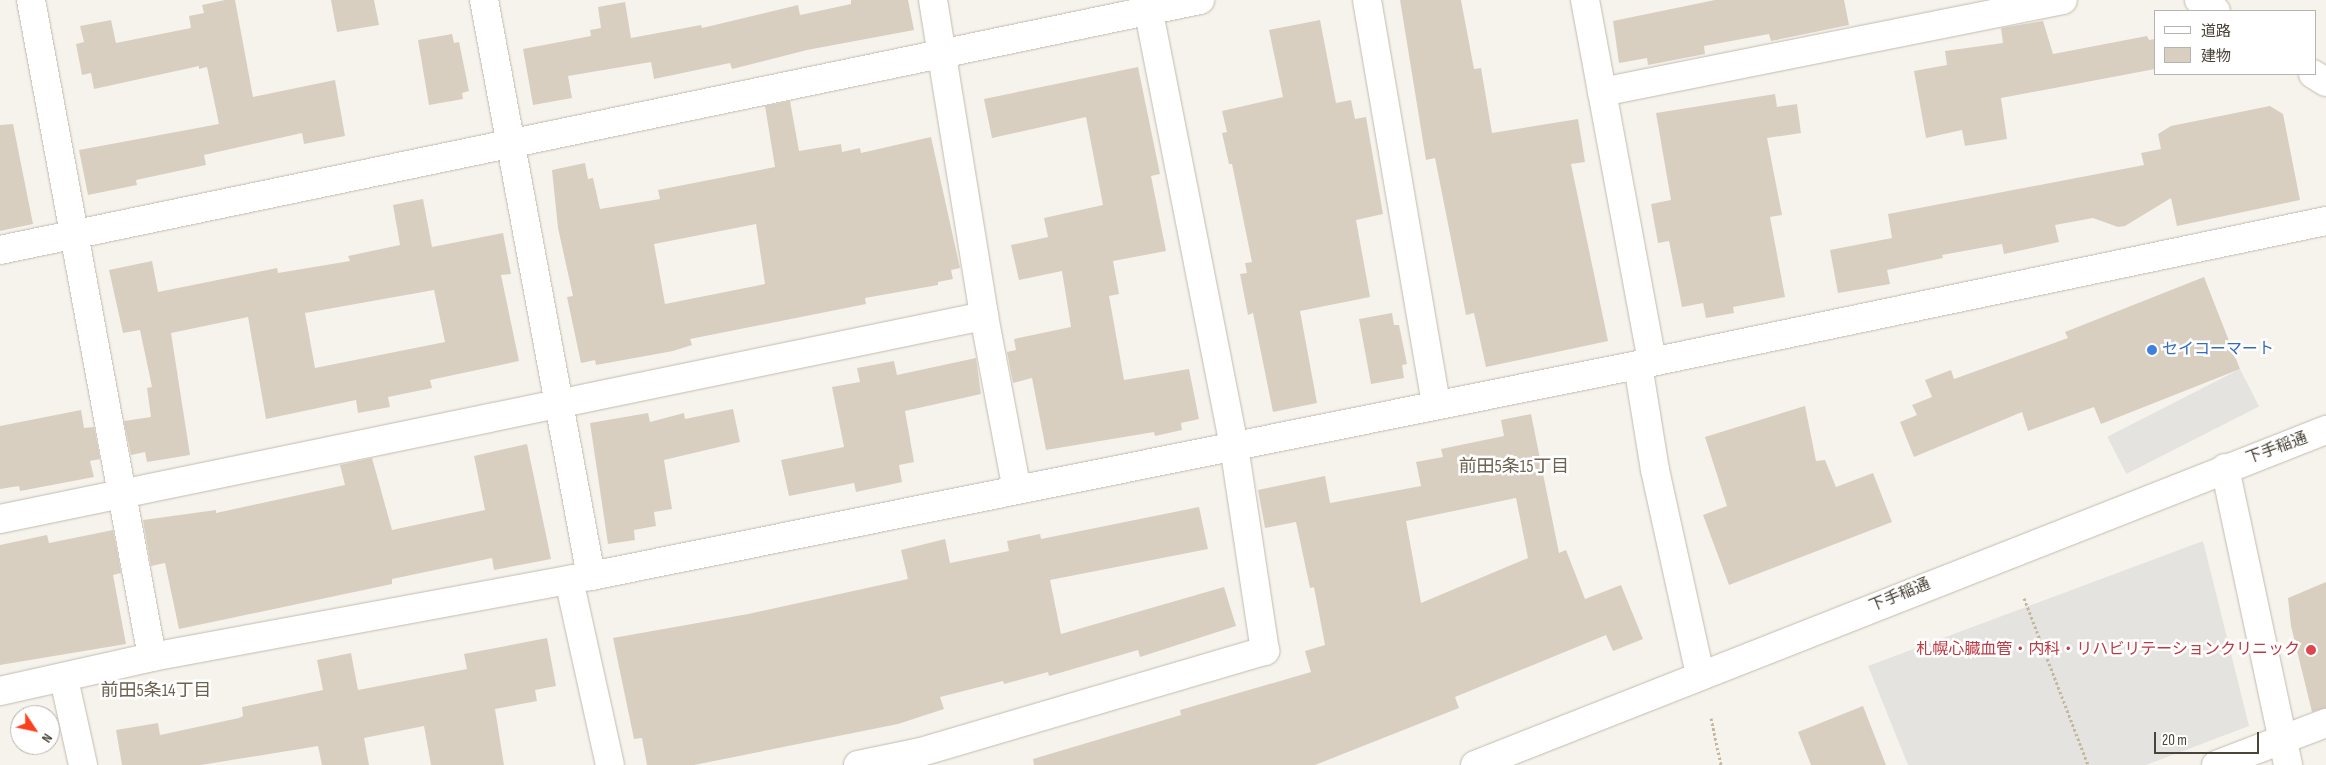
<!DOCTYPE html>
<meta charset="utf-8">
<style>
body{margin:0}
#map{position:relative;width:2326px;height:765px;overflow:hidden;background:#f6f3ec;font-family:"Sofia Sans Condensed","Noto Sans JP",sans-serif}
div>[style]{position:absolute}
.parking>*{inset:0;background:#e5e3e0;transform-origin:0 0}
.building>*{inset:0;background:#d8cfc1}
.path>*{height:3px;margin-top:-1.5px;transform-origin:0;background:repeating-linear-gradient(90deg,#c4b79f 0 2.5px,transparent 0 5px)}
.roads{filter:drop-shadow(0 0 1px #c2bbae) drop-shadow(0 0 1px #c2bbae)}
.minor>*{height:28px;margin:-14px;padding:0 14px;transform-origin:14px;border-radius:14px;background:#fff}
.dots>*{width:14px;height:14px;translate:-50% -50%;box-sizing:border-box;border:2px solid #fff;border-radius:50%}
span{translate:-50% -50%;white-space:nowrap;text-align:center;line-height:1.15;-webkit-text-stroke:5px #fff;paint-order:stroke}
.shop-label{font-size:16px;color:#366cbe}
.left{translate:0 -50%;text-align:left}
.street-label{font-size:16px;color:#4b4439}
.health-label{font-size:16px;color:#be3a42}
.right{translate:-100% -50%;text-align:right}
.neighbourhood-label{font-size:18px;color:#6e6250}
.legend{position:absolute;left:2154px;top:10px;width:162px;height:65px;box-sizing:border-box;background:#fff;border:1px solid #b7b4b0;margin:0;padding:6px 9px;list-style:none;font-size:15px;color:#4b4439}
.legend li{display:flex;align-items:center;gap:10px;height:25px}
.legend b{width:25px;border:1px solid #b7b4b0}
.north{position:absolute;left:10px;top:705px;width:50px;height:50px;box-sizing:border-box;background:#fff;border:1px solid #b7b4b0;border-radius:50%;rotate:124deg;font-size:14px;font-weight:700;line-height:20px;text-align:center;color:#4b4439}
.north::after{content:'';display:block;margin:auto;width:18px;height:22px;background:#fc3f1d;clip-path:polygon(50% 0,100% 100%,50% 72%,0 100%)}
.scale{position:absolute;left:2154px;top:732px;width:105px;height:22px;box-sizing:border-box;border:2px solid #4b4439;border-top:0;padding-left:6px;font-size:15px;line-height:18px;white-space:nowrap;color:#4b4439;-webkit-text-stroke:4px #fff;paint-order:stroke}
</style>
<div id="map">
<div class="parking">
<i style="left:2240px;top:369px;width:42px;height:149px;rotate:63deg"></i>
<i style="clip-path:polygon(2203px 541px,2249px 726px,2146px 765px,1908px 765px,1868px 666px)"></i>
</div>
<div class="building">
<i style="clip-path:polygon(225px 0,235px 0,253px 97px,335px 80px,345px 136px,304px 144px,302px 133px,204px 155px,206px 165px,136px 180px,137px 185px,88px 195px,79px 150px,219px 124px,207px 67px,199px 69px,199px 66px,94px 89px,91px 73px,82px 75px,76px 44px,84px 42px,80px 26px,111px 20px,116px 43px,191px 28px,189px 16px,204px 13px,202px 5px)"></i>
<i style="clip-path:polygon(331px 0,374px 0,379px 25px,337px 32px)"></i>
<i style="clip-path:polygon(851px 0,908px 0,914px 30px,807px 50px,732px 69px,730px 63px,654px 79px,651px 62px,568px 76px,572px 98px,533px 105px,523px 49px,591px 36px,590px 30px,601px 28px,598px 7px,625px 2px,631px 38px,701px 25px,702px 28px,798px 5px,800px 15px,851px 4px)"></i>
<i style="clip-path:polygon(1400px 0,1461px 0,1474px 69px,1481px 68px,1492px 133px,1578px 119px,1585px 162px,1571px 164px,1608px 341px,1486px 367px,1474px 313px,1466px 315px,1435px 158px,1426px 160px)"></i>
<i style="clip-path:polygon(1715px 0,1844px 0,1849px 25px,1771px 41px,1769px 34px,1704px 46px,1705px 54px,1648px 65px,1647px 58px,1619px 63px,1613px 21px)"></i>
<i style="clip-path:polygon(1320px 20px,1336px 103px,1351px 100px,1355px 119px,1366px 117px,1383px 214px,1356px 220px,1370px 297px,1300px 311px,1317px 403px,1273px 412px,1253px 313px,1248px 315px,1240px 274px,1247px 273px,1245px 263px,1252px 262px,1232px 164px,1229px 164px,1222px 133px,1227px 132px,1222px 111px,1283px 97px,1269px 30px)"></i>
<i style="clip-path:polygon(2043px 21px,2053px 54px,2147px 36px,2149px 40px,2155px 39px,2155px 69px,2001px 98px,2007px 139px,1965px 146px,1962px 130px,1926px 138px,1914px 71px,1947px 65px,1945px 51px,2003px 43px,2001px 28px)"></i>
<i style="clip-path:polygon(452px 34px,454px 43px,459px 42px,469px 91px,462px 93px,463px 99px,429px 105px,418px 40px)"></i>
<i style="clip-path:polygon(1138px 67px,1160px 174px,1151px 176px,1166px 251px,1113px 261px,1119px 294px,1109px 296px,1124px 380px,1189px 369px,1199px 419px,1181px 423px,1182px 430px,1155px 436px,1154px 432px,1046px 450px,1032px 378px,1013px 383px,1007px 352px,1016px 350px,1014px 339px,1071px 327px,1062px 271px,1019px 280px,1011px 245px,1048px 237px,1044px 218px,1103px 205px,1086px 117px,992px 138px,984px 99px)"></i>
<i style="clip-path:polygon(1775px 94px,1777px 107px,1797px 104px,1801px 133px,1767px 138px,1782px 215px,1770px 217px,1785px 297px,1733px 307px,1734px 313px,1706px 318px,1703px 303px,1682px 307px,1669px 241px,1658px 243px,1651px 204px,1671px 200px,1656px 113px)"></i>
<i style="clip-path:polygon(evenodd,790px 101px,799px 151px,841px 144px,842px 152px,860px 148px,861px 153px,931px 137px,960px 268px,951px 270px,953px 279px,938px 282px,938px 285px,865px 298px,866px 304px,690px 339px,692px 345px,673px 351px,596px 365px,595px 360px,581px 363px,567px 297px,573px 296px,558px 228px,552px 170px,585px 163px,588px 179px,593px 178px,600px 209px,660px 199px,658px 190px,775px 167px,765px 106px,790px 101px,756px 224px,765px 284px,665px 304px,654px 244px,756px 224px)"></i>
<i style="clip-path:polygon(2270px 106px,2283px 114px,2300px 200px,2177px 226px,2171px 198px,2125px 226px,2118px 227px,2093px 218px,2055px 225px,2059px 242px,2004px 254px,2002px 244px,1942px 255px,1943px 258px,1887px 270px,1890px 284px,1838px 293px,1830px 250px,1892px 238px,1888px 214px,2144px 165px,2141px 153px,2161px 149px,2158px 134px,2171px 126px)"></i>
<i style="clip-path:polygon(13px 124px,33px 224px,0 231px,0 125px)"></i>
<i style="clip-path:polygon(evenodd,423px 199px,432px 247px,503px 233px,511px 274px,501px 275px,519px 361px,430px 380px,432px 388px,388px 397px,390px 407px,358px 413px,356px 400px,266px 419px,248px 317px,171px 333px,190px 455px,147px 462px,145px 452px,131px 455px,124px 421px,151px 417px,147px 388px,152px 387px,140px 330px,123px 333px,109px 270px,152px 261px,158px 292px,277px 268px,278px 273px,350px 261px,348px 256px,400px 245px,393px 205px,423px 199px,434px 290px,445px 342px,315px 368px,305px 313px,434px 290px)"></i>
<i style="clip-path:polygon(2204px 277px,2240px 369px,2101px 424px,2094px 407px,2028px 431px,2022px 412px,1914px 457px,1900px 422px,1917px 415px,1912px 405px,1932px 397px,1925px 380px,1951px 370px,1954px 379px,2068px 338px,2065px 332px)"></i>
<i style="clip-path:polygon(1392px 313px,1394px 325px,1399px 325px,1407px 364px,1402px 365px,1404px 378px,1371px 384px,1359px 319px)"></i>
<i style="clip-path:polygon(976px 358px,981px 394px,905px 411px,914px 462px,899px 465px,902px 482px,856px 492px,854px 483px,789px 496px,781px 460px,844px 447px,832px 387px,860px 382px,857px 368px,894px 361px,897px 375px)"></i>
<i style="clip-path:polygon(1805px 406px,1816px 461px,1825px 460px,1836px 487px,1873px 473px,1892px 522px,1729px 585px,1703px 515px,1727px 506px,1705px 437px)"></i>
<i style="clip-path:polygon(733px 409px,740px 442px,664px 460px,672px 509px,654px 512px,656px 526px,634px 530px,635px 540px,608px 544px,590px 423px,648px 413px,650px 422px,684px 413px,685px 419px)"></i>
<i style="clip-path:polygon(81px 410px,84px 428px,94px 427px,100px 459px,90px 461px,94px 477px,20px 491px,19px 486px,0 489px,0 426px)"></i>
<i style="clip-path:polygon(evenodd,1531px 414px,1559px 553px,1566px 550px,1585px 599px,1621px 585px,1643px 639px,1613px 651px,1606px 635px,1455px 697px,1459px 708px,1315px 765px,1034px 765px,1033px 759px,1181px 715px,1180px 710px,1311px 672px,1305px 651px,1325px 645px,1314px 587px,1310px 588px,1296px 522px,1265px 528px,1258px 490px,1325px 476px,1330px 503px,1421px 486px,1416px 462px,1443px 457px,1441px 449px,1504px 436px,1501px 420px,1531px 414px,1516px 498px,1528px 558px,1421px 603px,1406px 521px,1516px 498px)"></i>
<i style="clip-path:polygon(527px 444px,551px 559px,494px 570px,492px 558px,392px 579px,392px 584px,179px 629px,165px 563px,151px 566px,143px 520px,216px 510px,216px 513px,345px 485px,340px 465px,372px 458px,392px 530px,485px 510px,474px 456px)"></i>
<i style="clip-path:polygon(1199px 507px,1208px 549px,1050px 580px,1061px 634px,1224px 587px,1236px 626px,1140px 657px,1138px 650px,1049px 676px,1048px 672px,1004px 684px,1003px 681px,940px 697px,944px 709px,898px 724px,694px 765px,647px 765px,642px 738px,634px 739px,613px 638px,748px 614px,908px 579px,901px 550px,945px 539px,950px 563px,1009px 551px,1007px 541px,1040px 534px,1041px 539px)"></i>
<i style="clip-path:polygon(113px 530px,121px 573px,113px 575px,126px 644px,0 665px,0 545px,47px 535px,49px 543px)"></i>
<i style="clip-path:polygon(2326px 582px,2326px 708px,2312px 712px,2291px 626px,2288px 598px)"></i>
<i style="clip-path:polygon(547px 638px,556px 686px,535px 690px,537px 701px,495px 709px,504px 765px,431px 765px,424px 726px,364px 738px,369px 765px,322px 765px,318px 746px,201px 765px,122px 765px,116px 730px,158px 723px,160px 735px,239px 718px,243px 716px,242px 707px,323px 690px,317px 660px,351px 653px,358px 690px,467px 669px,464px 654px)"></i>
<i style="clip-path:polygon(1863px 706px,1886px 765px,1811px 765px,1798px 732px)"></i>
</div>
<div class="path">
<i style="left:2024px;top:598px;width:179px;rotate:69deg"></i>
<i style="left:1711px;top:718px;width:48px;rotate:78deg"></i>
</div>
<div class="roads">
<div class="minor">
<i style="left:31px;top:0;width:668px;rotate:79.56deg"></i>
<i style="left:484px;top:0;width:586px;rotate:79.48deg"></i>
<i style="left:933px;top:0;width:320px;rotate:80.8deg"></i>
<i style="left:984px;top:316px;width:177px;rotate:79.3deg"></i>
<i style="left:1367px;top:0;width:411px;rotate:80.3deg"></i>
<i style="left:1585px;top:0;width:368px;rotate:79.5deg"></i>
<i style="left:2199px;top:0;width:20px;rotate:33deg"></i>
<i style="left:2313px;top:74px;width:15px;rotate:32deg"></i>
<i style="left:1602px;top:92px;width:470px;rotate:-11.3deg"></i>
<i style="left:0;top:250px;width:1226px;rotate:-11.77deg"></i>
<i style="left:1638px;top:365px;width:106px;rotate:80.8deg"></i>
<i style="left:1655px;top:470px;width:210px;rotate:77.6deg"></i>
<i style="left:2225px;top:468px;width:304px;rotate:78deg"></i>
<i style="left:0;top:519px;width:1005px;rotate:-11.66deg"></i>
<i style="left:569px;top:580px;width:189px;rotate:77.5deg"></i>
<i style="left:64px;top:679px;width:88px;rotate:77.5deg"></i>
<i style="left:0;top:691px;width:156px;rotate:-12.6deg"></i>
<i style="left:152px;top:657px;width:446px;rotate:-10.5deg"></i>
<i style="left:591px;top:576px;width:1082px;rotate:-11.4deg"></i>
<i style="left:1652px;top:362px;width:689px;rotate:-11.82deg"></i>
<i style="left:858px;top:765px;width:64px;rotate:-11.7deg"></i>
<i style="left:921px;top:752px;width:359px;rotate:-16.4deg"></i>
<i style="left:1265px;top:651px;width:207px;rotate:-98.6deg"></i>
<i style="left:1234px;top:446px;width:443px;rotate:-101.1deg"></i>
<i style="left:1475px;top:765px;width:915px;rotate:-21.49deg"></i>
<i style="left:2216px;top:765px;width:118px;rotate:-20.9deg"></i>
</div>
</div>
<div class="dots">
<i style="left:2152px;top:350px;background:#3f7fe0"></i>
<i style="left:2311px;top:650px;background:#e0444e"></i>
</div>
<div class="shop-label">
<span class="left" style="left:2162px;top:350px">セイコーマート</span>
</div>
<div class="street-label">
<span style="left:2277px;top:449px;rotate:-20deg">下手稲通</span>
<span style="left:1900px;top:596px;rotate:-22deg">下手稲通</span>
</div>
<div class="health-label">
<span class="right" style="left:2300px;top:650px">札幌心臓血管・内科・リハビリテーションクリニック</span>
</div>
<div class="neighbourhood-label">
<span style="left:1514px;top:467px">前田5条15丁目</span>
<span style="left:156px;top:691px">前田5条14丁目</span>
</div>
<ul class="legend">
<li><b style="height:6px;background:#fff"></b>道路</li>
<li><b style="height:14px;background:#d8cfc1"></b>建物</li>
</ul>
<div class="north">N</div>
<div class="scale">20 m</div>
</div>
